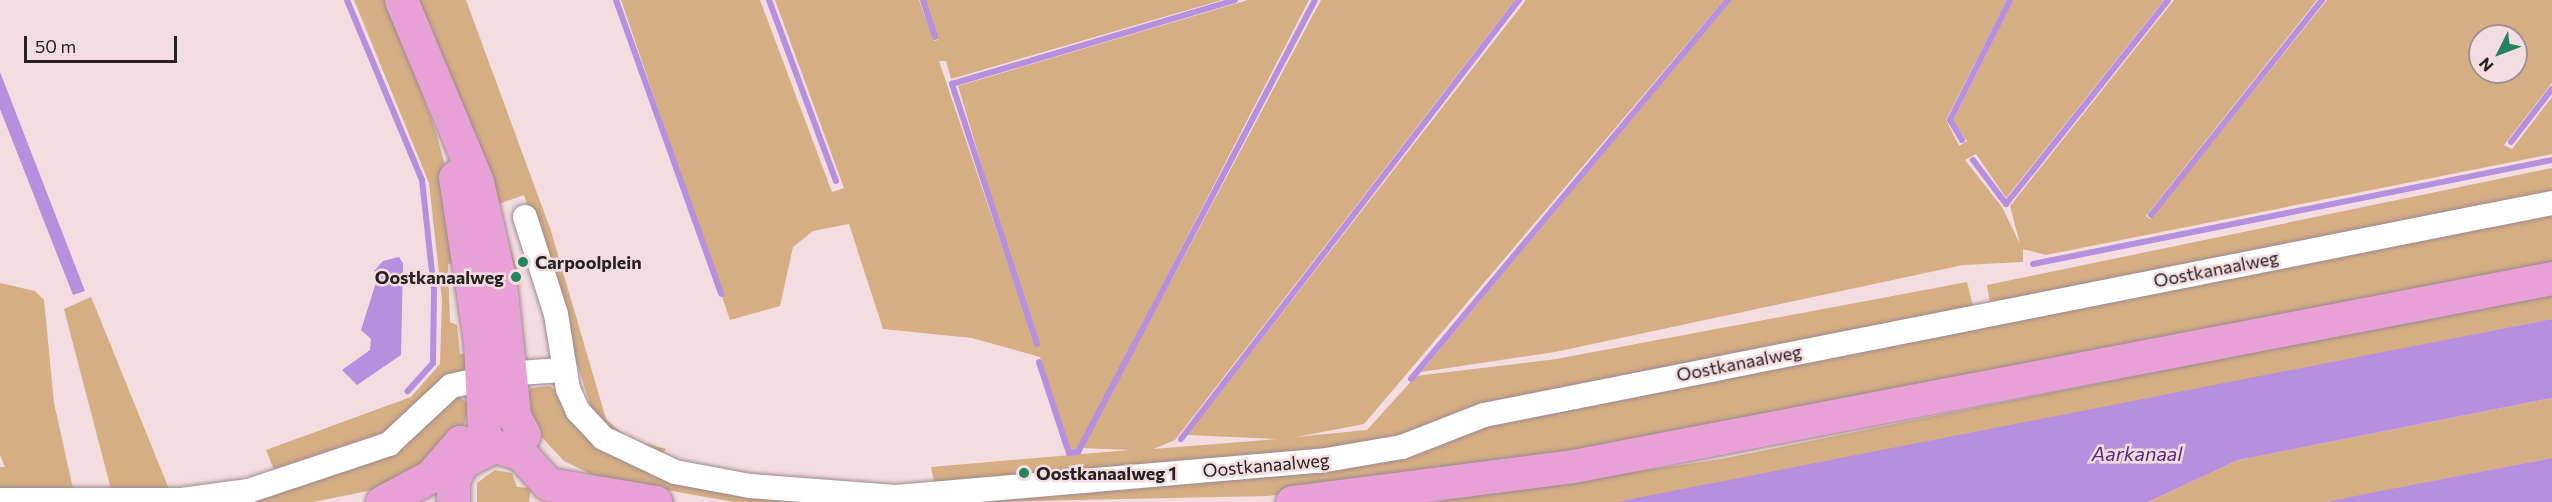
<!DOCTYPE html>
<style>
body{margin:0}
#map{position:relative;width:2552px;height:502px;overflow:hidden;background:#f4dde1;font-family:Commissioner,sans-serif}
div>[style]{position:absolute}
.green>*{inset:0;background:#d5ae84}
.water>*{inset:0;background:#b68fde}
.stream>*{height:6px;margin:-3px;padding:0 3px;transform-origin:3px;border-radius:3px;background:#b68fde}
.roads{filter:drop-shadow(0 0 2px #9d898c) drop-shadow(0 0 2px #9d898c)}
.minor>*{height:24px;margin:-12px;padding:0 12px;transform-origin:12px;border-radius:12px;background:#fff}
.primary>*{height:33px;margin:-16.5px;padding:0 16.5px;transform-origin:16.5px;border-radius:16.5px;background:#e8a1d7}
.dots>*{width:16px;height:16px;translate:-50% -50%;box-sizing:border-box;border:3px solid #f4dde1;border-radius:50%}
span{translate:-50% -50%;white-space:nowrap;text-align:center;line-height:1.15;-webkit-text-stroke:5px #f4dde1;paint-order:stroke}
.poi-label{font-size:18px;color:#282021;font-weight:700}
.left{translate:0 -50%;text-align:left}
.right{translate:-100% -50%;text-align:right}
.street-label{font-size:18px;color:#282021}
.water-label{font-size:20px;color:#5a2682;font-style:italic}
.north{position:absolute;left:2468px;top:24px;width:60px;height:60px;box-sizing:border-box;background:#f4dde1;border:2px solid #a29194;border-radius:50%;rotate:228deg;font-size:16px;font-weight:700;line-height:24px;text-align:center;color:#282021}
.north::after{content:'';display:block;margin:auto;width:21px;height:27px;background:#25845d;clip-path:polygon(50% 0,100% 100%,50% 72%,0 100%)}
.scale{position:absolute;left:24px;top:36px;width:153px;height:27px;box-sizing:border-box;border:3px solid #282021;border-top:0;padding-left:8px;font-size:18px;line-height:21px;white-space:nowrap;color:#282021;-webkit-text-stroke:4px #f4dde1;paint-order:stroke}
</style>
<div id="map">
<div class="green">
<i style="clip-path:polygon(354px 0,389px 0,436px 132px,453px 196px,457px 262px,448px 264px,450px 322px,457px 325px,460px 354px,469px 354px,466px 369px,390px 432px,275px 472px,266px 450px,411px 397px,440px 364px,442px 300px,429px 183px)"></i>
<i style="clip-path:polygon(415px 0,466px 0,551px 231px,606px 419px,628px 439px,666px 449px,660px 457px,642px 452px,594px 417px,524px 195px,496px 205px,517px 269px,511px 271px)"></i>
<i style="clip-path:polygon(621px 0,760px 0,832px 192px,844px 188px,775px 0,919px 0,934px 41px,938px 40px,924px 0,1222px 0,951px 79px,946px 61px,939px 61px,1036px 347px,958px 86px,1248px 0,1309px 0,1077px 451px,1070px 451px,1040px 357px,972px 338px,883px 329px,849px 224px,813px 231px,793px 247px,780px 306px,730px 320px)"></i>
<i style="clip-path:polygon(1321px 0,1515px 0,1175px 440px,1153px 449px,1277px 439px,1187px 435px,1526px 0,1724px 0,1364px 424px,1296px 437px,1367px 430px,1416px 376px,1556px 359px,1967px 282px,1973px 306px,1342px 452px,935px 486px,931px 467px,1130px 450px,1082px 448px)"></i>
<i style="clip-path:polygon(evenodd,1731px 0,2007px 0,1946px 120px,1959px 146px,1967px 141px,1953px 121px,2013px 0,2164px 0,2006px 198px,1976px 154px,1965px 160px,2002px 207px,2020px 244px,2010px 206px,2174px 0,2317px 0,2146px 216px,2150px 219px,2327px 0,2552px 0,2552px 83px,2504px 145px,2512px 149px,2552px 97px,2552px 154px,2046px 255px,2023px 249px,2023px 262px,1963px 265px,1555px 352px,1421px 372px,1731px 0,2480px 36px,2516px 36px,2516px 72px,2480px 72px,2480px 36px)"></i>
<i style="clip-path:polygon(2552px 168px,2552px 195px,1990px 303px,1987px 285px)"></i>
<i style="clip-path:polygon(2552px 215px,2552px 270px,1517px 467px,1267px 496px,978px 502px,986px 497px,1125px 490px,1323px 469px,1487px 424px)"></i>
<i style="clip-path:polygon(0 283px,35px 291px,44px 300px,54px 403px,74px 493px,0 492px,0 467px,5px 467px,0 455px)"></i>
<i style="clip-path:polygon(2552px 292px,2552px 319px,1759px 478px,1616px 502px,1434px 502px,1721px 459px)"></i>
<i style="clip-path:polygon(91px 297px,96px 309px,169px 489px,112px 493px,64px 309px)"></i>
<i style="clip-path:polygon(550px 386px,650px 471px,881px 502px,734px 502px,599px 478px,564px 461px,537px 432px,523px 398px,531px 388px)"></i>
<i style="clip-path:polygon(459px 396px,469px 405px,464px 425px,432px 460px,378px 489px,313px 502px,229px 502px)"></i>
<i style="clip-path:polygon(2552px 398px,2552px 458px,2327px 502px,2148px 502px,2238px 460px)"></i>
<i style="clip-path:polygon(495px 470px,512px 473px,517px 487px,531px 488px,529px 502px,477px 502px,477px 483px)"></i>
</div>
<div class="water">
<i style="clip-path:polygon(0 72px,85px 291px,73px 295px,0 109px)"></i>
<i style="clip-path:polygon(399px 257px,403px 263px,401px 355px,357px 385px,342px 370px,370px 350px,371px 339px,361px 330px,378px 276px,374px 271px,383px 261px)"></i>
<i style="clip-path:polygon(2552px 319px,2552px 398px,2238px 460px,2148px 502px,1616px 502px)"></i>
<i style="clip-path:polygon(2552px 458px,2552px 502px,2327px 502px,2370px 493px)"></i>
</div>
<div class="stream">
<i style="left:347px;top:0;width:195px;rotate:67.4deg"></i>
<i style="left:422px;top:180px;width:112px;rotate:83.8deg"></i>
<i style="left:434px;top:291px;width:72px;rotate:90.8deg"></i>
<i style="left:433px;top:363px;width:38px;rotate:132deg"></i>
<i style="left:616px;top:0;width:312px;rotate:70.3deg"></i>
<i style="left:769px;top:0;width:193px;rotate:69.7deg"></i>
<i style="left:923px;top:0;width:39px;rotate:72deg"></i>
<i style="left:1962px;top:140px;width:23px;rotate:-121deg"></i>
<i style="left:1950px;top:120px;width:134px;rotate:-63.4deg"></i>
<i style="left:2511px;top:142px;width:67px;rotate:-52.3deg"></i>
<i style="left:1973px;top:160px;width:55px;rotate:53.1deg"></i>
<i style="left:2006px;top:204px;width:260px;rotate:-51.5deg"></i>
<i style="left:2151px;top:215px;width:275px;rotate:-51.5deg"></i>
<i style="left:2033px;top:264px;width:529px;rotate:-11.33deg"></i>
<i style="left:1037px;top:344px;width:274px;rotate:-108.1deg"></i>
<i style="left:952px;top:84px;width:295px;rotate:-16.5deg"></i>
<i style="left:1039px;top:362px;width:96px;rotate:71.8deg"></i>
<i style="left:1069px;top:453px;width:9px;rotate:-6deg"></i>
<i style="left:1078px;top:452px;width:510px;rotate:-62.33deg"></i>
<i style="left:1411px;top:379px;width:494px;rotate:-50.1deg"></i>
<i style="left:1181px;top:439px;width:554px;rotate:-52.41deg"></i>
</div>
<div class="roads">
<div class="minor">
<i style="left:525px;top:217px;width:102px;rotate:72.3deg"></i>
<i style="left:556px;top:314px;width:76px;rotate:80.9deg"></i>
<i style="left:568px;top:389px;width:24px;rotate:66deg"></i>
<i style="left:578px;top:411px;width:37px;rotate:47deg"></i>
<i style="left:603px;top:438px;width:80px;rotate:25.3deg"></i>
<i style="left:675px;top:472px;width:76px;rotate:10.6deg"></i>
<i style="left:750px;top:486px;width:146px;rotate:4.3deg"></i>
<i style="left:896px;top:497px;width:426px;rotate:-4.9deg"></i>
<i style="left:1320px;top:461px;width:83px;rotate:-9.7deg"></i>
<i style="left:1402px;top:447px;width:88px;rotate:-21.3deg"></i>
<i style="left:1484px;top:415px;width:1089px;rotate:-11.23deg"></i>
<i style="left:0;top:500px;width:182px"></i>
<i style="left:182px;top:500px;width:67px;rotate:-7.8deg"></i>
<i style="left:248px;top:491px;width:149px;rotate:-18.4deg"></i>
<i style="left:389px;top:444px;width:85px;rotate:-43.1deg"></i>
<i style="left:451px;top:386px;width:54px;rotate:-12.8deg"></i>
<i style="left:504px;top:374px;width:58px;rotate:-3.9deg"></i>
</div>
<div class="primary">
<i style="left:401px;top:0;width:197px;rotate:67.3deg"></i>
<i style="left:477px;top:182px;width:103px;rotate:77deg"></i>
<i style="left:500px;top:282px;width:135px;rotate:84deg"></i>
<i style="left:514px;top:416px;width:21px;rotate:62deg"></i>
<i style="left:455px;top:177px;width:166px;rotate:81.3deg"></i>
<i style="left:480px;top:341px;width:89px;rotate:87.4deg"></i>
<i style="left:484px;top:430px;width:22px;rotate:108deg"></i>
<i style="left:382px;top:502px;width:55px;rotate:-28deg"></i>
<i style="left:431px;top:476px;width:45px;rotate:-49.5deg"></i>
<i style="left:453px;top:502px;width:22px;rotate:-90deg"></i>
<i style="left:453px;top:480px;width:20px;rotate:-63deg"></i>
<i style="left:462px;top:462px;width:37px;rotate:-26deg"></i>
<i style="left:495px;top:446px;width:27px;rotate:17deg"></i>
<i style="left:521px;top:454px;width:40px;rotate:48deg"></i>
<i style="left:548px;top:484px;width:109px;rotate:9.5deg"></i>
<i style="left:1292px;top:502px;width:283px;rotate:-7.3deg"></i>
<i style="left:1573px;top:466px;width:997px;rotate:-10.87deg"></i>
</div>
</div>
<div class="dots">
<i style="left:523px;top:262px;background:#25845d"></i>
<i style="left:516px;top:277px;background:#25845d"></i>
<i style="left:1024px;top:473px;background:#25845d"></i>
</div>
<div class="poi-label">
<span class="left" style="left:535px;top:262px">Carpoolplein</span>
<span class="right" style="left:504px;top:277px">Oostkanaalweg</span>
<span class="left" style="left:1036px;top:473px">Oostkanaalweg 1</span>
</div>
<div class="street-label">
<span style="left:2216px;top:269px;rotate:-11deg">Oostkanaalweg</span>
<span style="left:1739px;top:363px;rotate:-11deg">Oostkanaalweg</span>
<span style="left:1266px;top:465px;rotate:-5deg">Oostkanaalweg</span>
</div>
<div class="water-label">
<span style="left:2137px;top:453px">Aarkanaal</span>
</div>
<div class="north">N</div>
<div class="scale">50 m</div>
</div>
